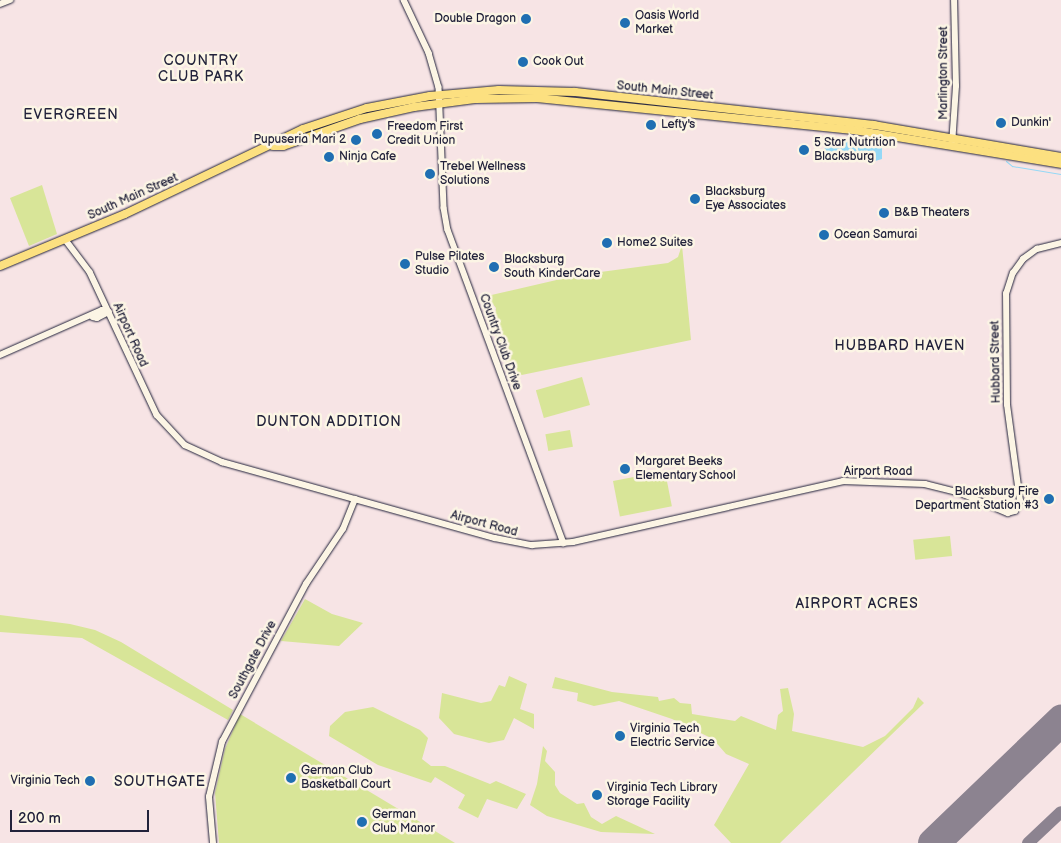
<!DOCTYPE html>
<style>
body{margin:0}
#map{position:relative;width:1061px;height:843px;overflow:hidden;background:#f7e4e5;font-family:"Balsamiq Sans",sans-serif}
div>[style]{position:absolute}
.green>*{inset:0;background:#d8e598;transform-origin:0 0}
.water>*{inset:0;background:#94d8f6}
.stream>*{height:1px;margin:-0.5px;padding:0 0.5px;transform-origin:0.5px;border-radius:0.5px;background:#94d8f6}
.taxiway>*{height:12px;margin:-6px;padding:0 6px;transform-origin:6px;border-radius:6px;background:#8c8390}
.runway>*{height:31px;margin:-15.5px;padding:0 15.5px;transform-origin:15.5px;border-radius:15.5px;background:#8c8390}
.roads{filter:drop-shadow(0 0 1px #22223b) drop-shadow(0 0 1px #22223b)}
.tertiary>*{height:5.5px;margin:-2.75px;padding:0 2.75px;transform-origin:2.75px;border-radius:2.75px;background:#fcf5e5}
.primary>*{height:8px;margin:-4px;padding:0 4px;transform-origin:4px;border-radius:4px;background:#fce080}
.dots>*{width:14px;height:14px;translate:-50% -50%;box-sizing:border-box;border:2px solid #fcf5e5;border-radius:50%}
span{translate:-50% -50%;white-space:nowrap;text-align:center;line-height:1.15;-webkit-text-stroke:5px #fcf5e5;paint-order:stroke}
.poi-label{font-size:12px;color:#22223b}
.left{translate:0 -50%;text-align:left}
.right{translate:-100% -50%;text-align:right}
.street-label{font-size:12px;color:#22223b}
.neighbourhood-label{font-size:14px;color:#22223b;letter-spacing:1px}
.scale{position:absolute;left:10px;top:810px;width:139px;height:22px;box-sizing:border-box;border:2px solid #22223b;border-top:0;padding-left:6px;font-size:15px;line-height:18px;white-space:nowrap;color:#22223b;-webkit-text-stroke:4px #fcf5e5;paint-order:stroke}
</style>
<div id="map">
<div class="green">
<i style="clip-path:polygon(42px 185px,57px 234px,29px 246px,10px 198px)"></i>
<i style="clip-path:polygon(682px 245px,691px 340px,512px 377px,493px 329px,496px 308px,487px 296px,578px 275px,668px 263px,678px 257px)"></i>
<i style="left:582px;top:377px;width:29px;height:48px;rotate:74deg"></i>
<i style="left:570px;top:430px;width:17px;height:25px;rotate:80deg"></i>
<i style="left:665px;top:471px;width:36px;height:53px;rotate:79deg"></i>
<i style="left:950px;top:536px;width:20px;height:37px;rotate:84deg"></i>
<i style="clip-path:polygon(305px 599px,332px 614px,363px 623px,339px 646px,281px 641px)"></i>
<i style="clip-path:polygon(0 615px,70px 624px,95px 630px,121px 642px,233px 710px,228px 720px,82px 638px,0 632px)"></i>
<i style="clip-path:polygon(509px 676px,527px 684px,520px 709px,534px 714px,534px 729px,514px 718px,504px 740px,489px 743px,454px 734px,439px 718px,442px 693px,481px 703px,491px 701px,499px 685px,505px 687px)"></i>
<i style="clip-path:polygon(555px 677px,612px 692px,658px 697px,659px 701px,674px 698px,680px 703px,691px 704px,692px 714px,735px 721px,741px 716px,776px 730px,778px 715px,783px 711px,780px 689px,788px 688px,794px 714px,792px 731px,863px 747px,885px 736px,913px 708px,918px 697px,924px 703px,780px 843px,731px 843px,714px 825px,749px 764px,726px 754px,713px 739px,672px 719px,619px 701px,594px 706px,577px 701px,578px 693px,552px 688px)"></i>
<i style="clip-path:polygon(373px 707px,420px 730px,428px 738px,422px 759px,431px 766px,445px 766px,490px 784px,496px 781px,526px 794px,517px 809px,487px 799px,478px 818px,458px 808px,465px 795px,435px 777px,431px 783px,378px 765px,329px 736px,330px 726px,345px 712px)"></i>
<i style="clip-path:polygon(240px 714px,455px 843px,219px 843px,215px 793px,225px 749px)"></i>
<i style="clip-path:polygon(543px 746px,547px 751px,545px 761px,555px 772px,555px 785px,560px 793px,577px 804px,584px 803px,591px 817px,602px 824px,616px 816px,655px 834px,601px 832px,547px 816px,530px 805px,537px 784px)"></i>
</div>
<div class="water">
<i style="clip-path:polygon(828px 137px,882px 146px,882px 159px,875px 161px,823px 154px)"></i>
</div>
<div class="stream">
<i style="left:1006px;top:161px;width:8px;rotate:40deg"></i>
<i style="left:1012px;top:166px;width:50px;rotate:9.3deg"></i>
</div>
<div class="taxiway">
<i style="left:1028px;top:843px;width:45px;rotate:-43.2deg"></i>
</div>
<div class="runway">
<i style="left:933px;top:843px;width:178px;rotate:-43.9deg"></i>
</div>
<div class="roads">
<div class="tertiary">
<i style="left:404px;top:0;width:59px;rotate:64.7deg"></i>
<i style="left:429px;top:53px;width:35px;rotate:74deg"></i>
<i style="left:439px;top:87px;width:121px;rotate:87.6deg"></i>
<i style="left:444px;top:208px;width:22px;rotate:80deg"></i>
<i style="left:448px;top:230px;width:334px;rotate:69.7deg"></i>
<i style="left:0;top:4px;width:11px;rotate:-22deg"></i>
<i style="left:952px;top:145px;width:59px;rotate:-86.1deg"></i>
<i style="left:956px;top:86px;width:86px;rotate:-91.3deg"></i>
<i style="left:65px;top:239px;width:41px;rotate:52.9deg"></i>
<i style="left:90px;top:272px;width:158px;rotate:64.9deg"></i>
<i style="left:157px;top:415px;width:41px;rotate:47deg"></i>
<i style="left:185px;top:445px;width:41px;rotate:24.7deg"></i>
<i style="left:222px;top:462px;width:283px;rotate:15.6deg"></i>
<i style="left:495px;top:538px;width:38px;rotate:11deg"></i>
<i style="left:532px;top:545px;width:41px;rotate:-4.2deg"></i>
<i style="left:573px;top:542px;width:277px;rotate:-12.7deg"></i>
<i style="left:843px;top:481px;width:82px;rotate:2.1deg"></i>
<i style="left:925px;top:484px;width:37px;rotate:14deg"></i>
<i style="left:961px;top:493px;width:51px;rotate:23.1deg"></i>
<i style="left:1008px;top:513px;width:7px;rotate:-16deg"></i>
<i style="left:1015px;top:511px;width:11px;rotate:-63deg"></i>
<i style="left:1020px;top:501px;width:97px;rotate:-97.7deg"></i>
<i style="left:1007px;top:405px;width:111px;rotate:-90.5deg"></i>
<i style="left:1006px;top:294px;width:22px;rotate:-72deg"></i>
<i style="left:1013px;top:273px;width:17px;rotate:-54deg"></i>
<i style="left:1023px;top:259px;width:17px;rotate:-36deg"></i>
<i style="left:1037px;top:249px;width:25px;rotate:-14deg"></i>
<i style="left:93px;top:317px;width:4px;rotate:14deg"></i>
<i style="left:97px;top:318px;width:13px;rotate:-27deg"></i>
<i style="left:0;top:355px;width:111px;rotate:-23.8deg"></i>
<i style="left:102px;top:310px;width:7px;rotate:16deg"></i>
<i style="left:213px;top:843px;width:46px;rotate:-95deg"></i>
<i style="left:209px;top:797px;width:57px;rotate:-76.7deg"></i>
<i style="left:222px;top:742px;width:179px;rotate:-62deg"></i>
<i style="left:306px;top:584px;width:66px;rotate:-56.1deg"></i>
<i style="left:343px;top:529px;width:32px;rotate:-68deg"></i>
</div>
<div class="primary">
<i style="left:273px;top:146px;width:10px"></i>
<i style="left:283px;top:146px;width:82px;rotate:-19.3deg"></i>
<i style="left:360px;top:119px;width:55px;rotate:-12.5deg"></i>
<i style="left:414px;top:107px;width:63px;rotate:-7.4deg"></i>
<i style="left:476px;top:99px;width:61px;rotate:-0.9deg"></i>
<i style="left:537px;top:98px;width:325px;rotate:5.8deg"></i>
<i style="left:860px;top:131px;width:204px;rotate:9.3deg"></i>
<i style="left:0;top:266px;width:135px;rotate:-22.6deg"></i>
<i style="left:125px;top:214px;width:197px;rotate:-25.5deg"></i>
<i style="left:303px;top:129px;width:67px;rotate:-18.2deg"></i>
<i style="left:367px;top:108px;width:64px;rotate:-10.8deg"></i>
<i style="left:430px;top:96px;width:69px;rotate:-5deg"></i>
<i style="left:499px;top:90px;width:76px;rotate:1.5deg"></i>
<i style="left:575px;top:92px;width:301px;rotate:6.3deg"></i>
<i style="left:874px;top:125px;width:190px;rotate:9.7deg"></i>
</div>
</div>
<div class="dots">
<i style="left:526px;top:19px;background:#1f6fb2"></i>
<i style="left:625px;top:23px;background:#1f6fb2"></i>
<i style="left:523px;top:62px;background:#1f6fb2"></i>
<i style="left:1001px;top:123px;background:#1f6fb2"></i>
<i style="left:651px;top:125px;background:#1f6fb2"></i>
<i style="left:377px;top:134px;background:#1f6fb2"></i>
<i style="left:356px;top:140px;background:#1f6fb2"></i>
<i style="left:804px;top:150px;background:#1f6fb2"></i>
<i style="left:329px;top:157px;background:#1f6fb2"></i>
<i style="left:430px;top:174px;background:#1f6fb2"></i>
<i style="left:695px;top:199px;background:#1f6fb2"></i>
<i style="left:884px;top:213px;background:#1f6fb2"></i>
<i style="left:824px;top:235px;background:#1f6fb2"></i>
<i style="left:607px;top:243px;background:#1f6fb2"></i>
<i style="left:405px;top:264px;background:#1f6fb2"></i>
<i style="left:494px;top:267px;background:#1f6fb2"></i>
<i style="left:625px;top:469px;background:#1f6fb2"></i>
<i style="left:1049px;top:499px;background:#1f6fb2"></i>
<i style="left:620px;top:736px;background:#1f6fb2"></i>
<i style="left:291px;top:778px;background:#1f6fb2"></i>
<i style="left:90px;top:781px;background:#1f6fb2"></i>
<i style="left:597px;top:795px;background:#1f6fb2"></i>
<i style="left:362px;top:822px;background:#1f6fb2"></i>
</div>
<div class="poi-label">
<span class="left" style="left:635px;top:23px">Oasis World<br>Market</span>
<span class="right" style="left:516px;top:19px">Double Dragon</span>
<span class="left" style="left:533px;top:62px">Cook Out</span>
<span class="left" style="left:1011px;top:123px">Dunkin'</span>
<span class="left" style="left:661px;top:125px">Lefty's</span>
<span class="left" style="left:387px;top:134px">Freedom First<br>Credit Union</span>
<span class="right" style="left:346px;top:140px">Pupuseria Mari 2</span>
<span class="left" style="left:814px;top:150px">5 Star Nutrition<br>Blacksburg</span>
<span class="left" style="left:339px;top:157px">Ninja Cafe</span>
<span class="left" style="left:440px;top:174px">Trebel Wellness<br>Solutions</span>
<span class="left" style="left:705px;top:199px">Blacksburg<br>Eye Associates</span>
<span class="left" style="left:894px;top:213px">B&amp;B Theaters</span>
<span class="left" style="left:834px;top:235px">Ocean Samurai</span>
<span class="left" style="left:617px;top:243px">Home2 Suites</span>
<span class="left" style="left:415px;top:264px">Pulse Pilates<br>Studio</span>
<span class="left" style="left:504px;top:267px">Blacksburg<br>South KinderCare</span>
<span class="left" style="left:635px;top:469px">Margaret Beeks<br>Elementary School</span>
<span class="right" style="left:1039px;top:499px">Blacksburg Fire<br>Department Station #3</span>
<span class="left" style="left:630px;top:736px">Virginia Tech<br>Electric Service</span>
<span class="left" style="left:301px;top:778px">German Club<br>Basketball Court</span>
<span class="right" style="left:80px;top:781px">Virginia Tech</span>
<span class="left" style="left:607px;top:795px">Virginia Tech Library<br>Storage Facility</span>
<span class="left" style="left:372px;top:822px">German<br>Club Manor</span>
</div>
<div class="street-label">
<span style="left:944px;top:73px;rotate:-90deg">Marlington Street</span>
<span style="left:665px;top:91px;rotate:6deg">South Main Street</span>
<span style="left:133px;top:197px;rotate:-24deg">South Main Street</span>
<span style="left:130px;top:335px;rotate:66deg">Airport Road</span>
<span style="left:500px;top:342px;rotate:70deg">Country Club Drive</span>
<span style="left:996px;top:362px;rotate:-91deg">Hubbard Street</span>
<span style="left:878px;top:472px">Airport Road</span>
<span style="left:484px;top:524px;rotate:15deg">Airport Road</span>
<span style="left:253px;top:660px;rotate:-62deg">Southgate Drive</span>
</div>
<div class="neighbourhood-label">
<span style="left:201px;top:69px">COUNTRY<br>CLUB PARK</span>
<span style="left:71px;top:115px">EVERGREEN</span>
<span style="left:900px;top:346px">HUBBARD HAVEN</span>
<span style="left:329px;top:422px">DUNTON ADDITION</span>
<span style="left:857px;top:604px">AIRPORT ACRES</span>
<span style="left:160px;top:782px">SOUTHGATE</span>
</div>
<div class="scale">200 m</div>
</div>
